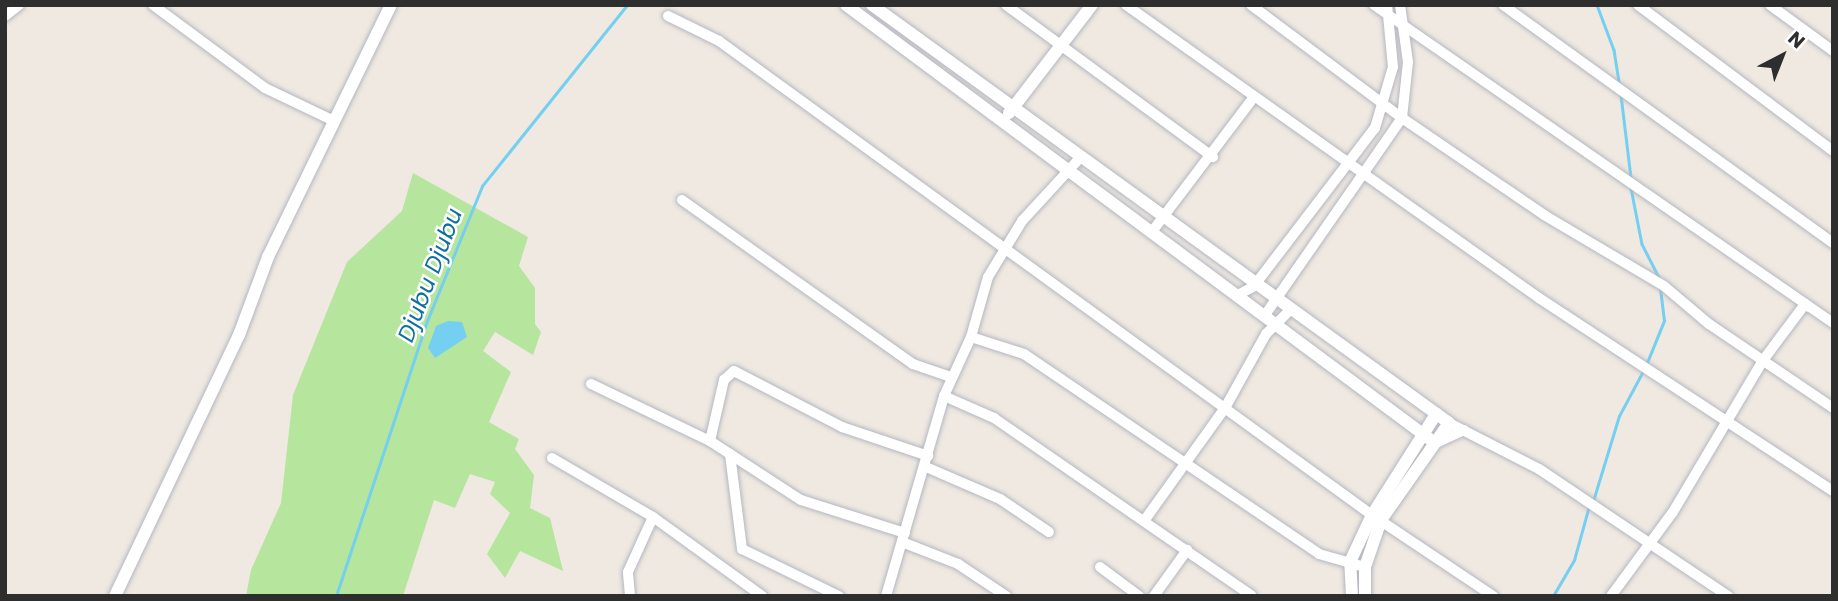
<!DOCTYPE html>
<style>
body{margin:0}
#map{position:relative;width:1838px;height:601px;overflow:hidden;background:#efe9e1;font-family:Poppins,sans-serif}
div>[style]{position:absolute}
.green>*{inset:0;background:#b6e59e}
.water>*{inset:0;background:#75cff0}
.stream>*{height:2.5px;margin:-1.25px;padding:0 1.25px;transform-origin:1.25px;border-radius:1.25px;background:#75cff0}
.roads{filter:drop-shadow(0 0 2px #b4b7c1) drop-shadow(0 0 2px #b4b7c1)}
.minor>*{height:10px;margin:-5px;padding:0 5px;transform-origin:5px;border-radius:5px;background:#fff}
.tertiary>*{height:12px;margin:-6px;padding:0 6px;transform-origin:6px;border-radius:6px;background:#fff}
span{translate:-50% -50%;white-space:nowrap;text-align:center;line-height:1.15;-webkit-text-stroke:5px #fff;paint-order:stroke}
.water-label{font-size:23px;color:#0d6fa3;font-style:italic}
.frame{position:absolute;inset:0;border:7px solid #2e2e2e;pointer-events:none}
.north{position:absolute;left:1747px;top:21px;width:70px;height:70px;-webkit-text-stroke:5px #fff;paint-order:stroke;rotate:42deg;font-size:19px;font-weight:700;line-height:28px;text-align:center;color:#2e2e2e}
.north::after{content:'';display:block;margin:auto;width:24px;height:32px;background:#2e2e2e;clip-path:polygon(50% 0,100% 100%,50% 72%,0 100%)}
</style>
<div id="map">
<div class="green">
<i style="clip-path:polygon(413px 173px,528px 237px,519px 266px,535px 288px,535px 324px,541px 332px,533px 355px,495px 332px,483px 351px,511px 372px,489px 422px,519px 439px,515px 449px,534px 475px,530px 508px,550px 518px,563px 571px,520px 551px,505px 578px,487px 554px,510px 513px,490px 494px,495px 482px,470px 474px,455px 508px,434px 500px,403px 596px,246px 596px,251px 570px,281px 503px,293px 395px,347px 262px,402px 211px)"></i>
</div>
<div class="water">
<i style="clip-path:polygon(448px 321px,462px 322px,467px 337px,435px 358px,428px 348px,436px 326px)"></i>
</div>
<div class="stream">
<i style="left:1597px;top:5px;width:48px;rotate:69.3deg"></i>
<i style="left:1614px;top:50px;width:33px;rotate:81deg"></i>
<i style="left:1621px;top:95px;width:84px;rotate:83.1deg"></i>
<i style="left:1631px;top:188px;width:57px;rotate:78.9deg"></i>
<i style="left:1642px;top:244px;width:38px;rotate:63deg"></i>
<i style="left:1646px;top:365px;width:48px;rotate:-67.8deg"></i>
<i style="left:1664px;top:321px;width:33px;rotate:-97deg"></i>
<i style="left:1593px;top:501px;width:89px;rotate:-73deg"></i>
<i style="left:1619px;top:416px;width:51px;rotate:-61.9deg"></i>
<i style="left:336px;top:596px;width:290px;rotate:-71.7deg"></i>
<i style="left:427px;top:321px;width:146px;rotate:-67.8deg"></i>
<i style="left:482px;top:186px;width:232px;rotate:-51.3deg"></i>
<i style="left:1553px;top:596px;width:42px;rotate:-59.7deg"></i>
<i style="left:1574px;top:560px;width:56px;rotate:-74.5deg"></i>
</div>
<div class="roads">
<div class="minor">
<i style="left:153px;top:5px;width:139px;rotate:36.5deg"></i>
<i style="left:265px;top:88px;width:76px;rotate:25.6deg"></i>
<i style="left:1006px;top:5px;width:257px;rotate:36.3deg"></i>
<i style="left:1126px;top:5px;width:506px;rotate:35.35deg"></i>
<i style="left:1539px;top:298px;width:352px;rotate:33.3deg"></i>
<i style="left:1251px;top:5px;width:189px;rotate:36.8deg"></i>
<i style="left:1402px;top:118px;width:172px;rotate:34.3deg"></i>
<i style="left:1544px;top:215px;width:139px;rotate:30.6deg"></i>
<i style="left:1664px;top:286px;width:59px;rotate:40.2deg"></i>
<i style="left:1709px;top:324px;width:150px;rotate:34.1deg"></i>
<i style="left:1374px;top:5px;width:558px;rotate:34.71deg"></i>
<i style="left:1503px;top:5px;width:407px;rotate:35.8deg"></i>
<i style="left:1638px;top:5px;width:244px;rotate:36.8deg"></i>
<i style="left:1770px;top:5px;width:78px;rotate:36.1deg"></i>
<i style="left:5px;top:16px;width:18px;rotate:-38deg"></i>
<i style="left:668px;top:16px;width:57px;rotate:26.1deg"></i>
<i style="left:719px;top:41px;width:807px;rotate:35.98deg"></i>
<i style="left:1372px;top:515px;width:146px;rotate:33.8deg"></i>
<i style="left:682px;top:200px;width:283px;rotate:35.4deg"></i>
<i style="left:913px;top:364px;width:40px;rotate:18.9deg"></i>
<i style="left:1151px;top:233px;width:171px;rotate:-52.9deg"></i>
<i style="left:1238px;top:295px;width:18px;rotate:-29deg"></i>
<i style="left:1254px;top:286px;width:199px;rotate:-52.6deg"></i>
<i style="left:1375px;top:128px;width:64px;rotate:-73.6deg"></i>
<i style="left:1393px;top:67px;width:62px;rotate:-95.5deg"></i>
<i style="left:1265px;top:315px;width:240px;rotate:-55.2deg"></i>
<i style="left:1402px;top:118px;width:56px;rotate:-83.9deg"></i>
<i style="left:1408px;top:62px;width:58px;rotate:-98deg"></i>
<i style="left:971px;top:337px;width:56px;rotate:17.8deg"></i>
<i style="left:1024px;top:354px;width:356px;rotate:34.1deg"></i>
<i style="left:1319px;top:554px;width:48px;rotate:15.8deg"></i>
<i style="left:591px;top:384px;width:132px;rotate:25.6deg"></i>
<i style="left:710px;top:441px;width:108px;rotate:33deg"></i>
<i style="left:801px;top:500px;width:109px;rotate:17.6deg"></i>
<i style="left:944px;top:396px;width:55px;rotate:23.7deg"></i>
<i style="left:994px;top:418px;width:313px;rotate:34.6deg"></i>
<i style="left:1449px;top:423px;width:101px;rotate:27.1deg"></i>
<i style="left:1539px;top:469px;width:228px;rotate:33.9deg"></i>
<i style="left:710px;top:441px;width:63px;rotate:-77.1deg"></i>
<i style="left:724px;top:380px;width:13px;rotate:-42deg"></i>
<i style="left:734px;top:371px;width:122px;rotate:27.4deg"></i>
<i style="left:842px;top:427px;width:91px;rotate:18.6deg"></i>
<i style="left:1436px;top:443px;width:31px;rotate:-25deg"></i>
<i style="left:730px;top:454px;width:96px;rotate:82.8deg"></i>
<i style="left:742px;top:549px;width:108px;rotate:25.9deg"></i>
<i style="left:552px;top:458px;width:117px;rotate:30.3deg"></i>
<i style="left:653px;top:517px;width:135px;rotate:35.9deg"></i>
<i style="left:926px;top:467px;width:81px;rotate:23.4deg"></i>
<i style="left:1000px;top:499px;width:59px;rotate:34deg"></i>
<i style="left:1144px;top:521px;width:139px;rotate:-54.4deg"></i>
<i style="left:1225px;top:408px;width:85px;rotate:-61deg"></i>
<i style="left:1266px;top:334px;width:34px;rotate:-45deg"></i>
<i style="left:902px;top:542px;width:60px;rotate:21.4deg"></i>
<i style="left:958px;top:564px;width:58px;rotate:33.7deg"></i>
<i style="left:1100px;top:567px;width:49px;rotate:36.6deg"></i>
<i style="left:630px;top:596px;width:24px;rotate:-95deg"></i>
<i style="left:628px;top:572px;width:60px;rotate:-65.6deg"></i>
<i style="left:886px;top:596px;width:208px;rotate:-73.8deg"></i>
<i style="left:944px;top:396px;width:65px;rotate:-65.4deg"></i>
<i style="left:971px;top:337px;width:62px;rotate:-74.2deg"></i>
<i style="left:988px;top:277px;width:66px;rotate:-58.7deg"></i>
<i style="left:1022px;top:221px;width:84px;rotate:-47.4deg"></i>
<i style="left:1154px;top:596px;width:57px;rotate:-54.3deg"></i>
<i style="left:1611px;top:596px;width:104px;rotate:-53.6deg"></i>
<i style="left:1673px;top:512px;width:178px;rotate:-59.3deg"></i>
<i style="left:1764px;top:359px;width:69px;rotate:-53.3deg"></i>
<i style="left:1805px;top:304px;width:5px;rotate:37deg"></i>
</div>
<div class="tertiary">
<i style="left:846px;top:5px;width:734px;rotate:36.64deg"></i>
<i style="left:872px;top:5px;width:712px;rotate:35.92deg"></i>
<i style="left:1449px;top:423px;width:118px;rotate:125deg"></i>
<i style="left:1381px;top:520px;width:50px;rotate:108.8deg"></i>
<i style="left:1365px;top:567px;width:29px;rotate:90deg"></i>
<i style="left:1009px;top:113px;width:136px;rotate:-52.5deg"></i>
<i style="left:115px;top:596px;width:289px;rotate:-64.6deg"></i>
<i style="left:239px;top:335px;width:83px;rotate:-69.6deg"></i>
<i style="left:268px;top:257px;width:280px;rotate:-64deg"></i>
<i style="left:1352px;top:596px;width:34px;rotate:-93deg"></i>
<i style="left:1350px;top:562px;width:52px;rotate:-64.9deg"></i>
<i style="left:1372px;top:515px;width:120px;rotate:-57.6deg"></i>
</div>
</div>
<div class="water-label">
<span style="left:430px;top:275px;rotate:-69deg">Djubu Djubu</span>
</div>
<div class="frame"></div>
<div class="north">N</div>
</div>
